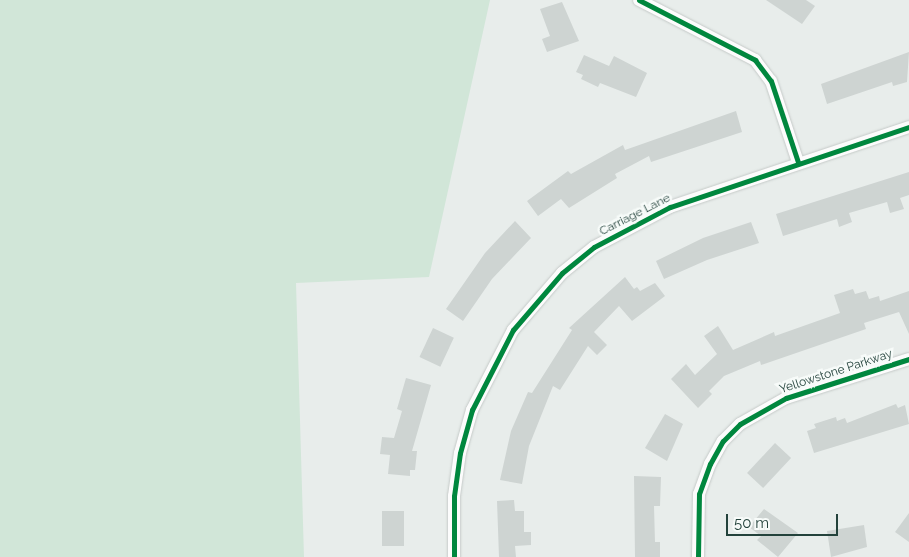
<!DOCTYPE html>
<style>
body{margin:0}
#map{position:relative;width:909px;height:557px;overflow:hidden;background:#e8edeb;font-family:Raleway,sans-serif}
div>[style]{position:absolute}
.green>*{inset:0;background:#d1e6d8}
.building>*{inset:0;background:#ced4d2;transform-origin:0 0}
.roads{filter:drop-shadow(0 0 1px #c5cac8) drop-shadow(0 0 1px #c5cac8)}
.street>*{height:12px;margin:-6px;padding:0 6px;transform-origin:6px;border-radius:6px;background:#fcfcfc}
.cycleway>*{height:5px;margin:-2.5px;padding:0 2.5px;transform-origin:2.5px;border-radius:2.5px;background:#00873e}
span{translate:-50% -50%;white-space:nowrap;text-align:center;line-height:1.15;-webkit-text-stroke:5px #f7fbf9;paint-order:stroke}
.street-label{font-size:12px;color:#23423b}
.scale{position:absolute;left:726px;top:514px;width:112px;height:22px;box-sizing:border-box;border:2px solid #23423b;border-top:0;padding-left:6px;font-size:15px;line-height:18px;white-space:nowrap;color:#23423b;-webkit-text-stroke:4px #f7fbf9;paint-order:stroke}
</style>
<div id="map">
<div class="green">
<i style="clip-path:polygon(0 0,490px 0,429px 277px,296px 283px,304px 557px,0 557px)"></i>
</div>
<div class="building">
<i style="clip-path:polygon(766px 0,806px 0,815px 6px,802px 24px)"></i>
<i style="clip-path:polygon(562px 2px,579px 41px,547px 52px,542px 39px,550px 36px,540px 9px)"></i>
<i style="clip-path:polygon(909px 52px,907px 82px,893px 86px,892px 82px,827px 104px,821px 84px)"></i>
<i style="clip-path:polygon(584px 55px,609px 66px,614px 56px,647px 73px,636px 97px,600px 83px,598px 87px,581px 79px,583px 75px,576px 72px)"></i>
<i style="clip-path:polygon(736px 111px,742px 132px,651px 162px,649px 156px,615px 174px,617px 178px,569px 208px,561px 199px,538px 216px,527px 201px,568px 171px,571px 174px,623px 145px,625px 150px)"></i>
<i style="clip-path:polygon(909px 172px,909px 195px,900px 198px,904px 209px,890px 213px,887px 202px,849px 213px,852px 222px,839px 227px,837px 219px,783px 236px,776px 214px)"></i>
<i style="clip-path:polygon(515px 221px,531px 238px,492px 279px,463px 321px,446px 309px,485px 253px)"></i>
<i style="clip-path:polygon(751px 222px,759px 243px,707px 260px,664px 279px,656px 261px,703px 238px)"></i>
<i style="clip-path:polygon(625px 277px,634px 289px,637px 287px,640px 291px,655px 283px,665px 296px,632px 321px,619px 306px,594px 332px,607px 345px,597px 355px,588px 346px,560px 390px,553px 386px,529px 446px,522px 484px,500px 480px,511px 431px,528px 392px,532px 393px,572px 330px,569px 328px)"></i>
<i style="clip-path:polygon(853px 289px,855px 294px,866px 291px,869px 299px,879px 296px,880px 301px,909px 291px,909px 334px,899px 312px,864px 323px,866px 329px,761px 365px,760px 361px,724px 376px,709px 391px,712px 394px,698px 408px,671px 379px,686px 364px,695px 375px,717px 354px,704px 336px,718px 326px,733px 350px,774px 332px,775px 336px,840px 313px,834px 295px)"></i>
<i style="left:433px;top:328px;width:23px;height:32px;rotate:25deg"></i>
<i style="clip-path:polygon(406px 378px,431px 385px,412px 451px,417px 451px,415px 470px,410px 470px,410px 476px,388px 474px,390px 455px,380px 454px,382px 437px,394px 438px,402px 411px,397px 409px)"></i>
<i style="clip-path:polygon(896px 404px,898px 408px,905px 405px,909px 424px,814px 453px,807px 431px,816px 428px,814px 424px,836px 417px,837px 421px,845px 418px,847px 423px)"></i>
<i style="clip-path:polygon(665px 414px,683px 424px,667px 461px,645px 448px)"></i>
<i style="left:775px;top:443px;width:22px;height:41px;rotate:43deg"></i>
<i style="clip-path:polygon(634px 476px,661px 477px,660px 506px,654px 506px,655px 542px,660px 542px,660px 557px,635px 557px)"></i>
<i style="clip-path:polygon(514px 500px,515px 511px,524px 511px,524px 532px,531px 532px,531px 545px,515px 546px,516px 557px,499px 557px,497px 501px)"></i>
<i style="clip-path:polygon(764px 509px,798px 533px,778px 557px,757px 540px,761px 536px,749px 527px)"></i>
<i style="left:382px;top:511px;width:22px;height:35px"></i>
<i style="clip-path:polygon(909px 513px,909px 542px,895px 532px)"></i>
<i style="clip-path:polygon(864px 525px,867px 547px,831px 557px,827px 531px)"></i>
</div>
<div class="roads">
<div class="street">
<i style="left:639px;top:0;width:131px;rotate:27.3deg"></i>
<i style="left:755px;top:60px;width:26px;rotate:53deg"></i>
<i style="left:771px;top:81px;width:85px;rotate:71.6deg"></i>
<i style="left:454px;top:557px;width:61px;rotate:-90deg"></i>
<i style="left:454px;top:496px;width:43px;rotate:-82.1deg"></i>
<i style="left:460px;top:453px;width:45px;rotate:-74.4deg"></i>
<i style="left:472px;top:410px;width:90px;rotate:-62.9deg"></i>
<i style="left:513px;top:330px;width:75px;rotate:-49.3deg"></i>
<i style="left:562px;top:273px;width:41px;rotate:-39.1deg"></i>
<i style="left:594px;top:247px;width:86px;rotate:-27.8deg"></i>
<i style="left:670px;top:207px;width:252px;rotate:-18.5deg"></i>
<i style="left:698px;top:557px;width:63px;rotate:-89.1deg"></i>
<i style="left:699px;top:494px;width:32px;rotate:-70deg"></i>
<i style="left:710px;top:464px;width:26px;rotate:-61deg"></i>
<i style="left:723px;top:441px;width:24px;rotate:-45deg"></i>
<i style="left:740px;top:424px;width:53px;rotate:-29.5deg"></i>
<i style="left:786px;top:398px;width:129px;rotate:-17.6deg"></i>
</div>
</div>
<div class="cycleway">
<i style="left:639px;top:0;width:131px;rotate:27.3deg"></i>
<i style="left:755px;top:60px;width:26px;rotate:53deg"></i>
<i style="left:771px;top:81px;width:85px;rotate:71.6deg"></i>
<i style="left:454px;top:557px;width:61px;rotate:-90deg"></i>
<i style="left:454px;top:496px;width:43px;rotate:-82.1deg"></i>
<i style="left:460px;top:453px;width:45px;rotate:-74.4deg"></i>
<i style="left:472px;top:410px;width:90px;rotate:-62.9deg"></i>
<i style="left:513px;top:330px;width:75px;rotate:-49.3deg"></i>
<i style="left:562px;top:273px;width:41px;rotate:-39.1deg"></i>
<i style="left:594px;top:247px;width:86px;rotate:-27.8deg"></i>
<i style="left:670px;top:207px;width:252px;rotate:-18.5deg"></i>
<i style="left:698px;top:557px;width:63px;rotate:-89.1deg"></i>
<i style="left:699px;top:494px;width:32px;rotate:-70deg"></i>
<i style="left:710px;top:464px;width:26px;rotate:-61deg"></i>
<i style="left:723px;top:441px;width:24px;rotate:-45deg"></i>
<i style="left:740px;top:424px;width:53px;rotate:-29.5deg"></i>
<i style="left:786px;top:398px;width:129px;rotate:-17.6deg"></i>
</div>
<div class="street-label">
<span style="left:635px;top:215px;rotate:-27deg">Carriage Lane</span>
<span style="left:836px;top:372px;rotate:-18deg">Yellowstone Parkway</span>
</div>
<div class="scale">50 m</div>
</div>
